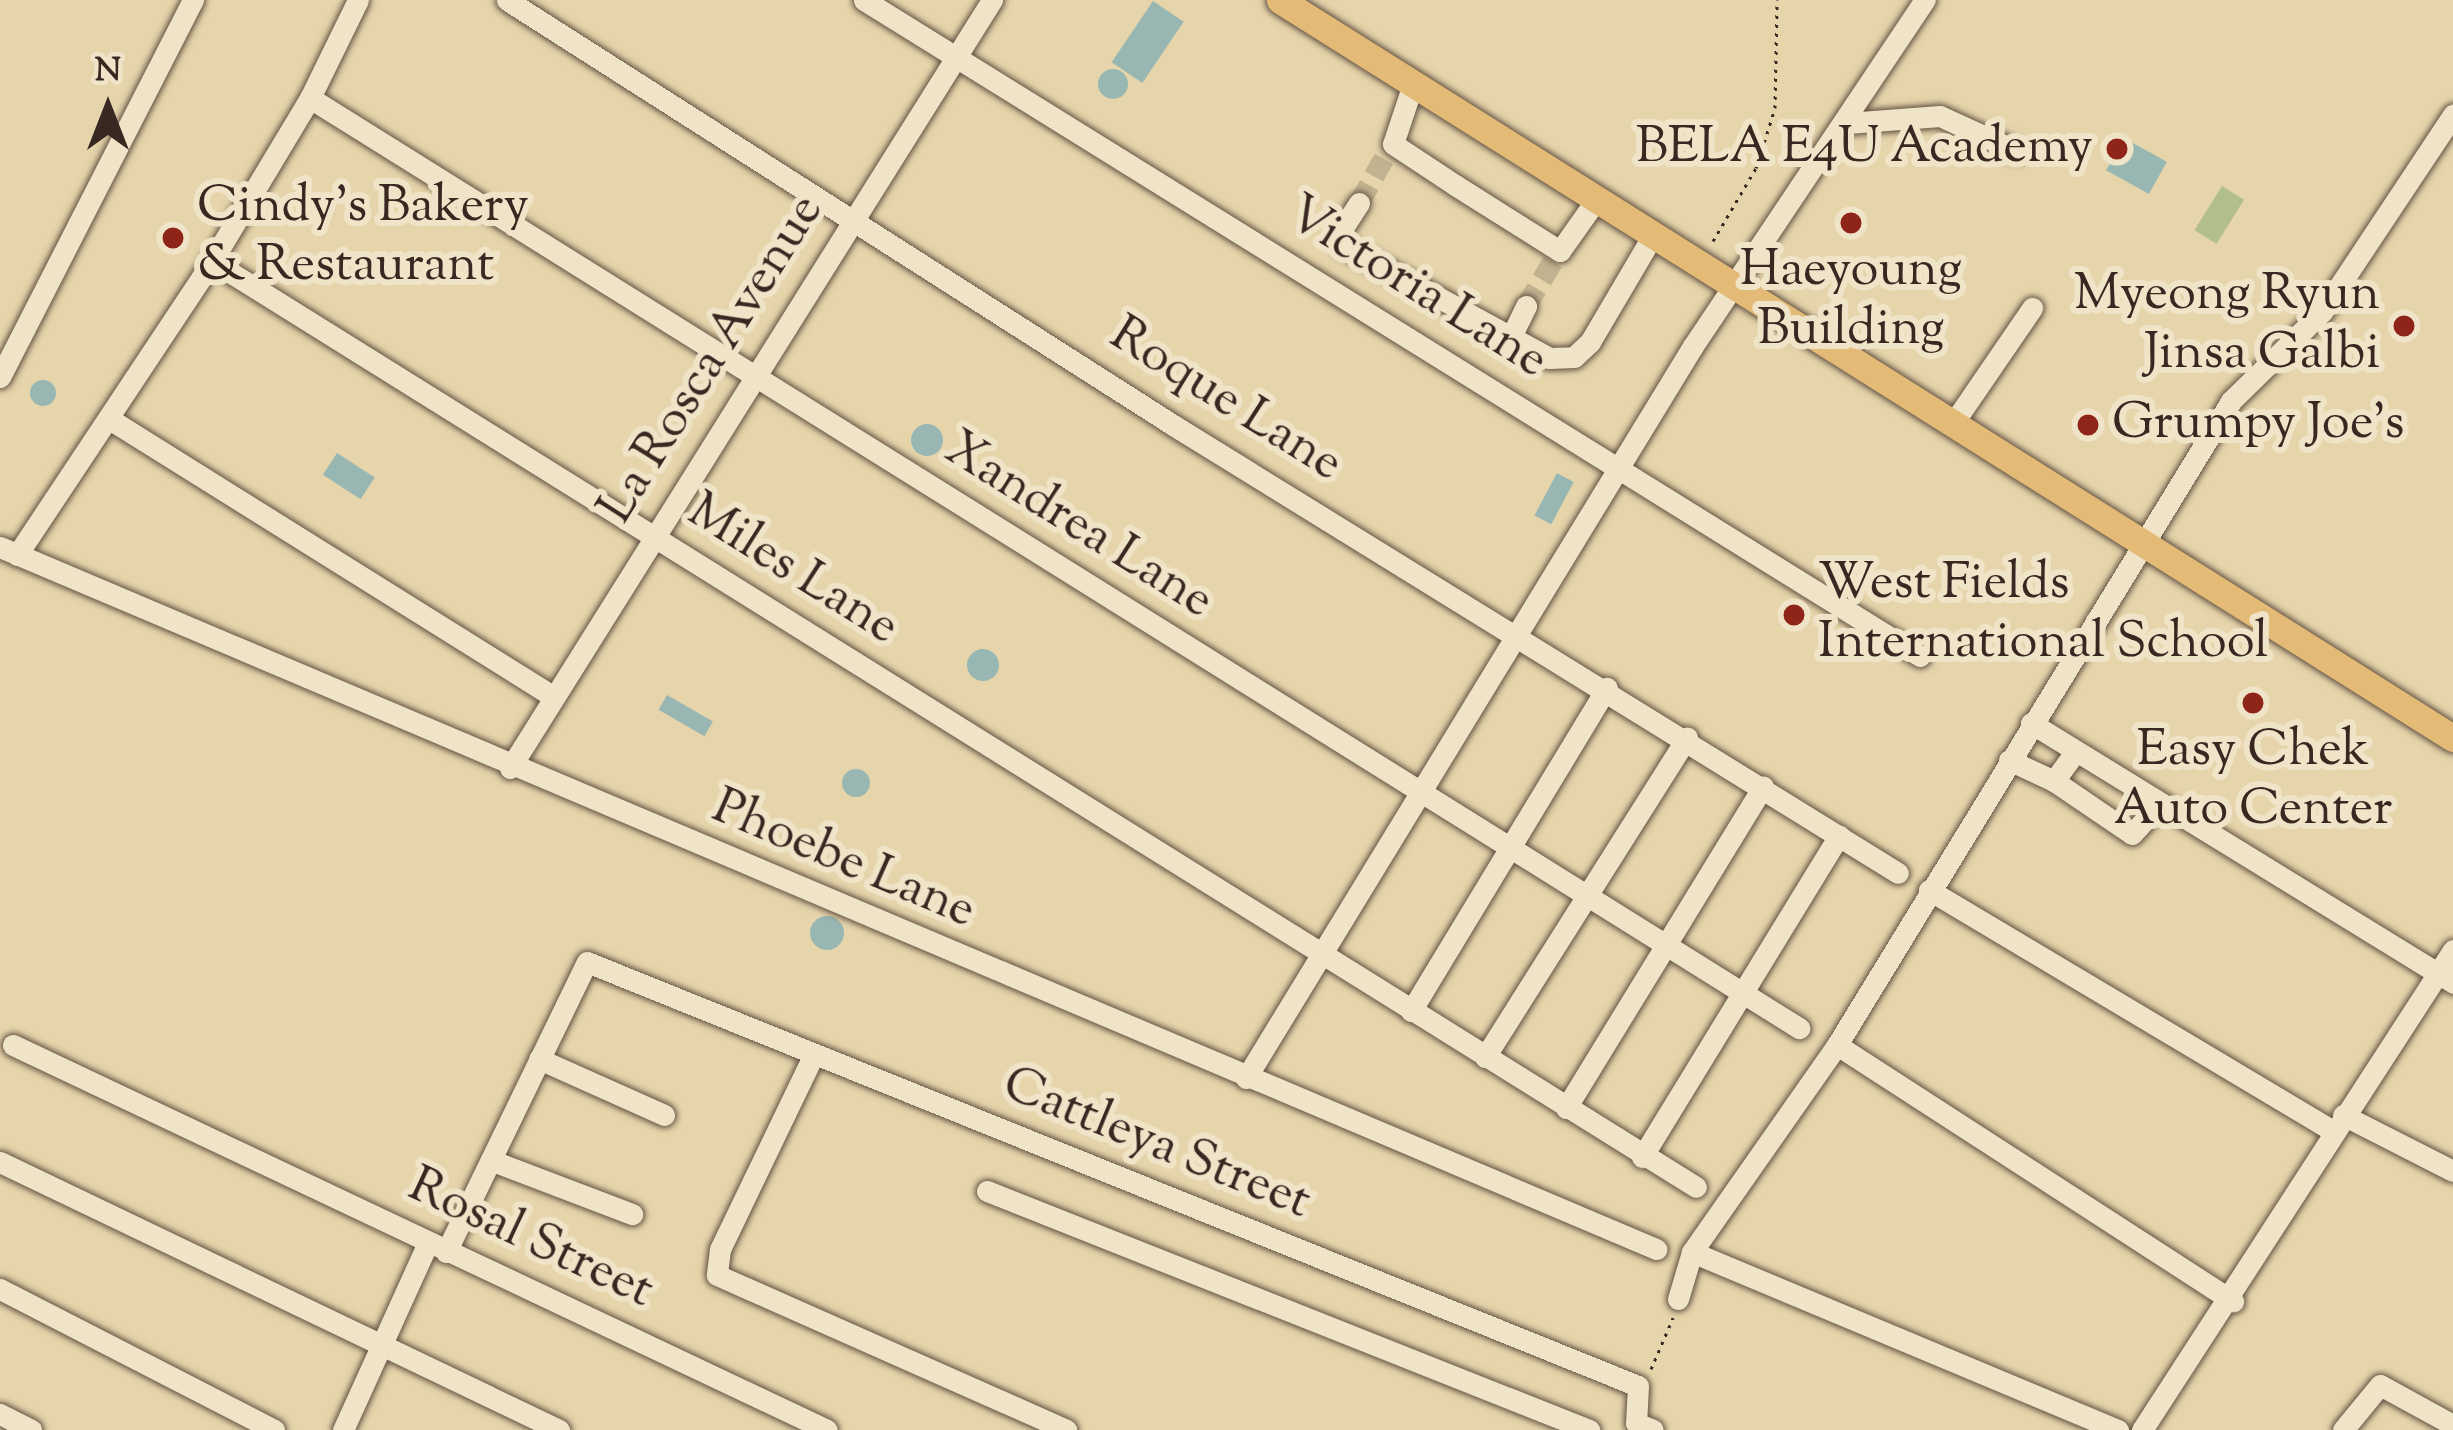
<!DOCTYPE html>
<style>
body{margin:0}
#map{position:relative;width:2453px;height:1430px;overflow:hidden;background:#e6d5ab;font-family:"Sorts Mill Goudy",serif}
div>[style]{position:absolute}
.green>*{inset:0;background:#b2be8b;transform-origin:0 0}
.water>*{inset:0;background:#99b7b2;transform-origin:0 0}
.round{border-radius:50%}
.minor-tunnel>*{height:21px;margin-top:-10.5px;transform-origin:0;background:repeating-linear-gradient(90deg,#c3b290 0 21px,transparent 0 31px)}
.path>*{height:3px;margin-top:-1.5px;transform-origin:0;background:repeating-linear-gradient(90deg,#382822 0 3px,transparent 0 9px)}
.roads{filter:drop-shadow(0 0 3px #645344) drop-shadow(0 0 3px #645344)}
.minor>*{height:21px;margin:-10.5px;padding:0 10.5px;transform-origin:10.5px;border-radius:10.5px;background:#efe4c8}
.major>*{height:27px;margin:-13.5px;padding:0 13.5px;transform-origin:13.5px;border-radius:13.5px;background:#e3ba76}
.dots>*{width:33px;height:33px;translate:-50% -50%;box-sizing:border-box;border:6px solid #efe4c8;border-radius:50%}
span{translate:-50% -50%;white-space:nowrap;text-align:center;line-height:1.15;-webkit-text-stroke:12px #efe4c8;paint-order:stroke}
.poi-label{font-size:51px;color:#382822}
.right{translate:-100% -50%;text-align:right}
.left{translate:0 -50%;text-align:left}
.street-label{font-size:51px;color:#382822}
.north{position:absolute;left:48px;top:48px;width:120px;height:120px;-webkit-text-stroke:9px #efe4c8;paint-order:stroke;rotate:0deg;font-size:33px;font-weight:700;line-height:48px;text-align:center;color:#382822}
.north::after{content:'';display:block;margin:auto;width:42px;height:54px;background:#382822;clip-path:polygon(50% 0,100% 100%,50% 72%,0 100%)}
</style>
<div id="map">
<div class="green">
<i style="left:2222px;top:186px;width:26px;height:52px;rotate:32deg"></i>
</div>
<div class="water">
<i style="left:1153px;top:1px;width:37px;height:74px;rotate:34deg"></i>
<i class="round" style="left:1098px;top:69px;width:30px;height:30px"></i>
<i style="left:2124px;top:138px;width:49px;height:37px;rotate:29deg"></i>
<i class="round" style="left:30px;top:380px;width:26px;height:26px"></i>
<i class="round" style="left:911px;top:424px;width:32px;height:32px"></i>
<i style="left:337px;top:453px;width:45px;height:26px;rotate:33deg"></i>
<i style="left:1557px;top:473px;width:19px;height:48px;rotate:28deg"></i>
<i class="round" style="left:967px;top:649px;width:32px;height:32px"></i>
<i style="left:667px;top:695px;width:53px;height:17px;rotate:30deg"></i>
<i class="round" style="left:842px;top:769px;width:28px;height:28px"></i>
<i class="round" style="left:810px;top:916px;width:34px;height:34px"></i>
</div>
<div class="minor-tunnel">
<i style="left:1359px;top:203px;width:51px;rotate:-60.9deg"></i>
<i style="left:1526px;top:306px;width:52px;rotate:-59deg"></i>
</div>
<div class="path">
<i style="left:1713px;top:241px;width:85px;rotate:-59.5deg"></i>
<i style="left:1756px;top:168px;width:63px;rotate:-72.4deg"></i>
<i style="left:1775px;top:108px;width:108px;rotate:-88.9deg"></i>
<i style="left:1651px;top:1369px;width:56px;rotate:-66.7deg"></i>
</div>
<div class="roads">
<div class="minor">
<i style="left:507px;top:0;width:790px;rotate:32.54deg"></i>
<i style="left:1173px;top:425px;width:852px;rotate:31.71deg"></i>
<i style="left:864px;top:0;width:1243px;rotate:31.85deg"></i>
<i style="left:1413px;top:84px;width:63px;rotate:108.4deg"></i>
<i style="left:1393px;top:144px;width:74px;rotate:33.5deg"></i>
<i style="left:1455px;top:185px;width:124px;rotate:32.2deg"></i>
<i style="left:1560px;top:251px;width:62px;rotate:-54.8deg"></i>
<i style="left:310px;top:98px;width:1756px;rotate:31.99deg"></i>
<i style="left:1847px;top:123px;width:93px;rotate:-4.3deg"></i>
<i style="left:1940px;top:116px;width:84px;rotate:24.7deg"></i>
<i style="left:1359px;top:203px;width:33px;rotate:123deg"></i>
<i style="left:1341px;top:231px;width:15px;rotate:79deg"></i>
<i style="left:1344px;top:246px;width:234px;rotate:28.6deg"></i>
<i style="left:1549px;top:358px;width:25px;rotate:-2deg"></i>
<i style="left:1574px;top:357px;width:22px;rotate:-43deg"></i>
<i style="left:1590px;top:342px;width:124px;rotate:-59.5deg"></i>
<i style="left:212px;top:261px;width:1749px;rotate:31.96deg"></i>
<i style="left:1509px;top:341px;width:39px;rotate:-64deg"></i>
<i style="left:0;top:377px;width:424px;rotate:-62.9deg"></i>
<i style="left:111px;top:420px;width:522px;rotate:32.02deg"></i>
<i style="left:1952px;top:425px;width:142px;rotate:-55.6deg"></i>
<i style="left:0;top:547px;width:1799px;rotate:22.97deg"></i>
<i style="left:17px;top:555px;width:353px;rotate:-56.4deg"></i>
<i style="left:212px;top:261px;width:190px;rotate:-59deg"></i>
<i style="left:310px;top:98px;width:109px;rotate:-63.9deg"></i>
<i style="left:2031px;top:723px;width:496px;rotate:31.6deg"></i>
<i style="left:2009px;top:760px;width:50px;rotate:25deg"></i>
<i style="left:2054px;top:781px;width:34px;rotate:-54deg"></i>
<i style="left:510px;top:768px;width:907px;rotate:-57.89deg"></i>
<i style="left:2054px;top:781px;width:94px;rotate:34.2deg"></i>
<i style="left:2132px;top:834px;width:42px;rotate:-47.9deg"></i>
<i style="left:1929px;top:890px;width:470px;rotate:30.8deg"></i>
<i style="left:1411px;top:1011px;width:378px;rotate:-58.8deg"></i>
<i style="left:13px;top:1045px;width:900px;rotate:25.31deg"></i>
<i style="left:1837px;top:1045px;width:472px;rotate:32.9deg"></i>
<i style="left:813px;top:1056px;width:214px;rotate:115.7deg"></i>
<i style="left:720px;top:1249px;width:26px;rotate:97deg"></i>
<i style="left:717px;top:1275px;width:382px;rotate:23.9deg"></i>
<i style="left:1485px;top:1057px;width:378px;rotate:-57.7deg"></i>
<i style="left:539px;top:1059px;width:137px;rotate:24.1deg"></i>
<i style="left:1246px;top:1078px;width:858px;rotate:-58.59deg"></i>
<i style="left:1693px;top:346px;width:417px;rotate:-56.2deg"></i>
<i style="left:1566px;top:1108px;width:377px;rotate:-58.5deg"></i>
<i style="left:2343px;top:1115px;width:123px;rotate:27deg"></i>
<i style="left:1642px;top:1157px;width:377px;rotate:-58.5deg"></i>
<i style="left:493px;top:1161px;width:149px;rotate:20.9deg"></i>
<i style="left:0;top:1162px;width:620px;rotate:25.61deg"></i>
<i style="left:987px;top:1191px;width:648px;rotate:21.65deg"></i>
<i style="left:446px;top:1252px;width:322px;rotate:-64.1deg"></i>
<i style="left:587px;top:962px;width:1133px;rotate:21.97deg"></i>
<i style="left:1638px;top:1386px;width:37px;rotate:93deg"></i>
<i style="left:1636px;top:1423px;width:18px;rotate:22deg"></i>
<i style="left:1692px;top:1252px;width:462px;rotate:22.7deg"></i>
<i style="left:0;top:1289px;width:308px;rotate:27.2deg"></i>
<i style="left:1678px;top:1299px;width:49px;rotate:-73.4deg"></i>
<i style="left:1692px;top:1252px;width:253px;rotate:-55deg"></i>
<i style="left:1837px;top:1045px;width:755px;rotate:-58.54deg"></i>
<i style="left:2231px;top:401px;width:127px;rotate:-44.4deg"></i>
<i style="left:2322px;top:312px;width:237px;rotate:-56.4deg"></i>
<i style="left:0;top:1414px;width:35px;rotate:27deg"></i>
<i style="left:343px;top:1430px;width:205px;rotate:-65.6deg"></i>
<i style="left:2142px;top:1430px;width:572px;rotate:-57.06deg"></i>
<i style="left:2343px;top:1430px;width:58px;rotate:-50.6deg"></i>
<i style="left:2380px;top:1385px;width:83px;rotate:28.7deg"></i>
</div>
<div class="major">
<i style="left:1280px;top:0;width:1386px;rotate:32.18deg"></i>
</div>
</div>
<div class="dots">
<i style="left:2117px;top:149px;background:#8f2418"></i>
<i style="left:1851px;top:223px;background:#8f2418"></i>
<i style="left:173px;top:238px;background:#8f2418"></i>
<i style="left:2404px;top:326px;background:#8f2418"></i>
<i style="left:2088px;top:425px;background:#8f2418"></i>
<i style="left:1794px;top:615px;background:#8f2418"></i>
<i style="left:2253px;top:703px;background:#8f2418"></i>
</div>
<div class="poi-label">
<span class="right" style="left:2093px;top:149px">BELA E4U Academy</span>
<span class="left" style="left:197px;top:238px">Cindy's Bakery<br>&amp; Restaurant</span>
<span style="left:1851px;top:302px">Haeyoung<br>Building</span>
<span class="right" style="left:2380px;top:326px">Myeong Ryun<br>Jinsa Galbi</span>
<span class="left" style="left:2112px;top:425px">Grumpy Joe's</span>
<span class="left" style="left:1818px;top:615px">West Fields<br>International School</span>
<span style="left:2253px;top:782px">Easy Chek<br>Auto Center</span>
</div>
<div class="street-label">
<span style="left:1416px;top:289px;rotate:32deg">Victoria Lane</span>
<span style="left:713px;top:360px;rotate:-58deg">La Rosca Avenue</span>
<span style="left:1225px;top:401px;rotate:32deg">Roque Lane</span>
<span style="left:1078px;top:527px;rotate:32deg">Xandrea Lane</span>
<span style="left:792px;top:571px;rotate:32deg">Miles Lane</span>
<span style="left:843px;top:861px;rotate:23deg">Phoebe Lane</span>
<span style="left:1156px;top:1145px;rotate:22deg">Cattleya Street</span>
<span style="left:530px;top:1240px;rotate:25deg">Rosal Street</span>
</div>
<div class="north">N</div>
</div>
